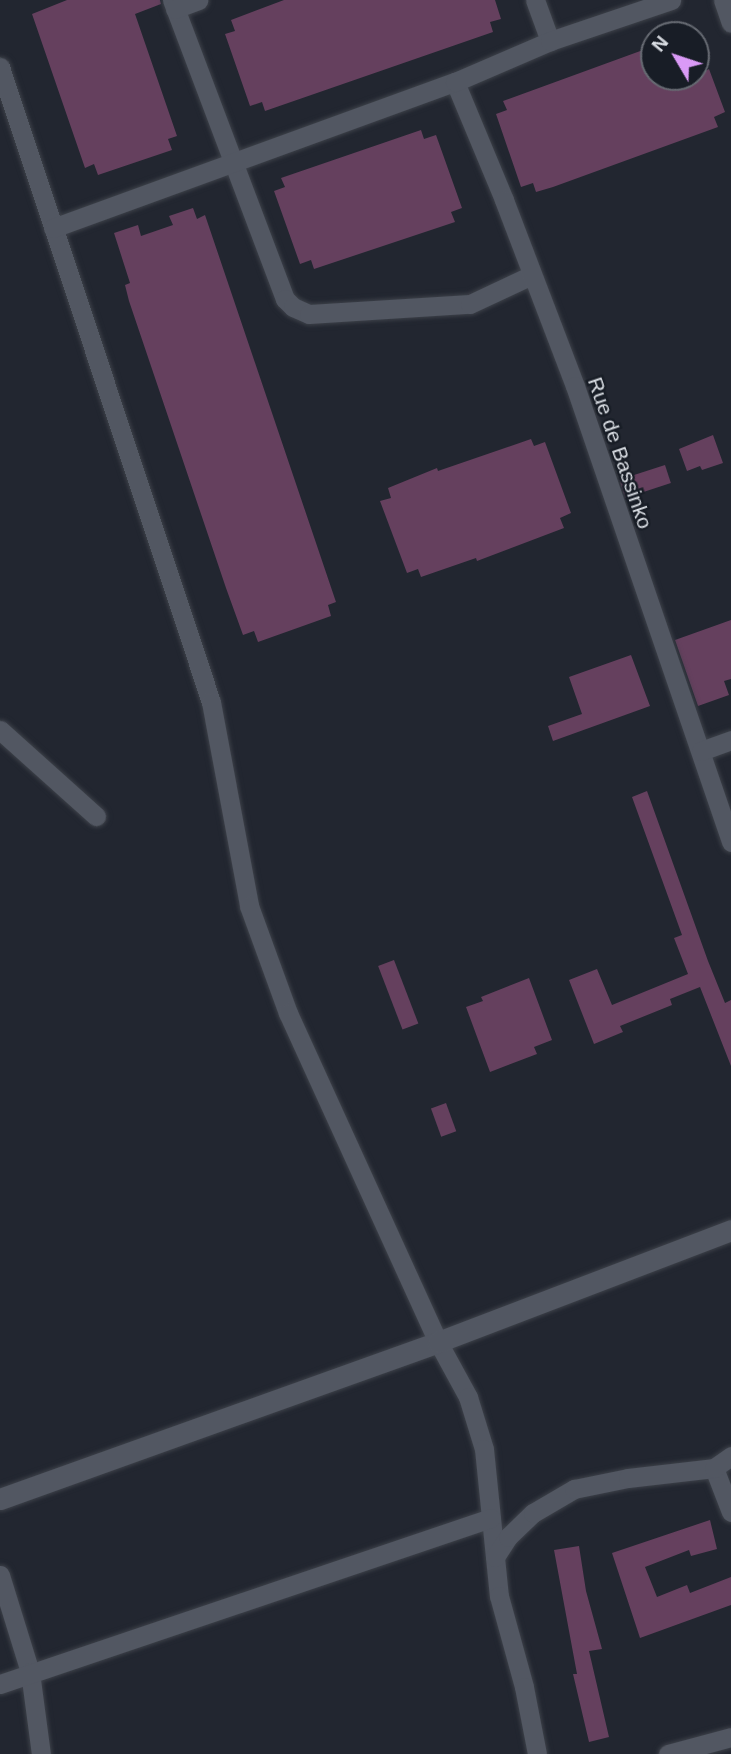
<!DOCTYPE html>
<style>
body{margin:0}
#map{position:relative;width:731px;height:1754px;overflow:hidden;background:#222630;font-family:Arial,sans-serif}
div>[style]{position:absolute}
.building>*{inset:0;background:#65405e;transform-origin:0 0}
.roads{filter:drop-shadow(0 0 2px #3d4149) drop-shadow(0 0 2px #3d4149)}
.minor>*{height:19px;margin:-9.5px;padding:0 9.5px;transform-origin:9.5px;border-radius:9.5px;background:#525762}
.tertiary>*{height:21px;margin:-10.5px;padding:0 10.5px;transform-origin:10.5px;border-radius:10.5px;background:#525762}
span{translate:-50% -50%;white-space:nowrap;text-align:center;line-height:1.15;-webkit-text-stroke:5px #181d26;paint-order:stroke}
.street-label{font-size:21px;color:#dadee4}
.north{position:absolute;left:640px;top:21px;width:70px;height:70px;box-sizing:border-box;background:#181d26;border:2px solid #666a72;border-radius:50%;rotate:309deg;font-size:19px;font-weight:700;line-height:28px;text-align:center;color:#dadee4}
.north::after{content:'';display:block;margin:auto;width:24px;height:32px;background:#da9af6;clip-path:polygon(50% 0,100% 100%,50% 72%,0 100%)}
</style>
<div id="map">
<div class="building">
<i style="clip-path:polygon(67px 0,160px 0,161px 4px,135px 14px,177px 136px,168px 139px,172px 150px,98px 175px,94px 164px,85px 168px,32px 14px)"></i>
<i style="clip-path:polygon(284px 0,495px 0,501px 19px,490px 22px,493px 32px,265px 111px,262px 102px,250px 106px,225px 34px,235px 31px,231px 20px)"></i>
<i style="clip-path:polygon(654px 46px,654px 77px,668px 77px,671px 84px,696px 77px,709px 69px,725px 112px,714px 117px,718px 127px,553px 187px,536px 192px,533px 183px,521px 187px,496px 114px,507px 110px,503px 101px)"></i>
<i style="clip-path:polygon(421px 130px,424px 139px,436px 135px,462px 208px,451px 212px,455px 222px,314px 269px,311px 260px,300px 264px,274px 191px,285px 187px,281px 178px)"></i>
<i style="clip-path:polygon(193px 208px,197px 219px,205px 215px,336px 602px,328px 605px,331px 616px,258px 642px,254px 631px,243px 635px,226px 588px,129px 301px,125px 285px,130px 283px,114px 233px,138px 225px,141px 236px,173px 225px,169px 216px)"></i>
<i style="clip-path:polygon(713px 435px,723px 463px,702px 470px,700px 466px,687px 471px,679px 449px)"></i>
<i style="clip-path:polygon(531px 439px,534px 446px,545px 442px,571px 513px,560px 518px,564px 528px,477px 561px,476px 558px,421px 577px,418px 569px,407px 573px,380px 501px,391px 498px,388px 488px,437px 468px,438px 471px)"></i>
<i style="left:665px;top:465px;width:19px;height:48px;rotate:72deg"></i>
<i style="clip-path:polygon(731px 620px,731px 679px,724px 681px,729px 695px,698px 706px,675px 640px)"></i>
<i style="clip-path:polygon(631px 655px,650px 706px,553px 741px,548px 726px,582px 714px,569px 677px)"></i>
<i style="clip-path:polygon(647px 791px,708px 961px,725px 1003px,731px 1000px,731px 1066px,700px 987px,670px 999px,672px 1005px,620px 1026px,623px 1032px,594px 1044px,569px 980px,597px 969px,612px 1005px,688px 974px,674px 938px,682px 935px,632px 797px)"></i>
<i style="left:394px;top:960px;width:68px;height:17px;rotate:69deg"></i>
<i style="clip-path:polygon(529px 978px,552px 1040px,534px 1047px,537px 1054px,490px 1072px,466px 1007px,483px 1001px,481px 997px)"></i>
<i style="left:446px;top:1103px;width:30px;height:16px;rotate:70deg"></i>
<i style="clip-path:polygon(710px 1520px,717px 1549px,691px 1556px,689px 1550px,645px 1567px,657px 1597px,687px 1585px,690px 1593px,731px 1577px,731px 1605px,640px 1638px,612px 1553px)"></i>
<i style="clip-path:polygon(579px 1546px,586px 1591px,602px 1649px,589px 1651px,609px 1737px,589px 1742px,573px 1674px,577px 1674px,554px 1550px)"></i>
</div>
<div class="roads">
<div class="minor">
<i style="left:172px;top:0;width:320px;rotate:69.3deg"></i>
<i style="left:285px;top:299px;width:11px;rotate:45deg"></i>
<i style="left:293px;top:307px;width:17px;rotate:24deg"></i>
<i style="left:309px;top:314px;width:161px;rotate:-3.6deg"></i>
<i style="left:470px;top:304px;width:68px;rotate:-25.1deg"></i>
<i style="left:535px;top:0;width:44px;rotate:69.9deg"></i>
<i style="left:723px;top:0;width:24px;rotate:71deg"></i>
<i style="left:175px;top:9px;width:25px;rotate:-21deg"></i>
<i style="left:0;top:67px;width:669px;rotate:71.62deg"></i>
<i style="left:211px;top:702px;width:208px;rotate:79.4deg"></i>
<i style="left:249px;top:906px;width:114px;rotate:70deg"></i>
<i style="left:288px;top:1013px;width:362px;rotate:65.5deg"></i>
<i style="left:438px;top:1342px;width:63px;rotate:61.4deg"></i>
<i style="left:468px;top:1397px;width:54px;rotate:72.9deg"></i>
<i style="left:484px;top:1449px;width:148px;rotate:84.2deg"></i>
<i style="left:499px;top:1596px;width:94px;rotate:74.6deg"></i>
<i style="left:524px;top:1687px;width:68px;rotate:79deg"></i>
<i style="left:455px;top:82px;width:128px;rotate:67.4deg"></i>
<i style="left:504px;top:200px;width:199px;rotate:69.1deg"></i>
<i style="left:575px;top:386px;width:482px;rotate:71.1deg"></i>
<i style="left:53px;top:228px;width:428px;rotate:-20deg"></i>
<i style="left:455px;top:82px;width:103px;rotate:-23.3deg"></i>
<i style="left:550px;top:41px;width:128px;rotate:-18.7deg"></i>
<i style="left:0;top:730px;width:129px;rotate:41.9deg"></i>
<i style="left:701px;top:751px;width:32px;rotate:-20deg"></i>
<i style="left:714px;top:1468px;width:47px;rotate:68.9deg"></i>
<i style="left:495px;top:1557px;width:24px;rotate:-57deg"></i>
<i style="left:508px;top:1537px;width:35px;rotate:-44deg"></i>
<i style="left:533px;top:1513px;width:48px;rotate:-30.3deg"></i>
<i style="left:574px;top:1489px;width:55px;rotate:-11.5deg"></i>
<i style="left:628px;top:1478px;width:87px;rotate:-6.6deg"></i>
<i style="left:714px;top:1468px;width:21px;rotate:-35deg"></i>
<i style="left:0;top:1575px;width:102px;rotate:72.8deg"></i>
<i style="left:30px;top:1672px;width:83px;rotate:82.4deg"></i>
<i style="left:0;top:1684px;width:518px;rotate:-18.68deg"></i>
<i style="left:668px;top:1754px;width:65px;rotate:-15.1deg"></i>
</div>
<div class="tertiary">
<i style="left:0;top:1499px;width:465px;rotate:-19.7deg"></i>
<i style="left:438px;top:1342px;width:314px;rotate:-20.9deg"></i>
</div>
</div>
<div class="street-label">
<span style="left:620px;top:453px;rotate:71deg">Rue de Bassinko</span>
</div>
<div class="north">N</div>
</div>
